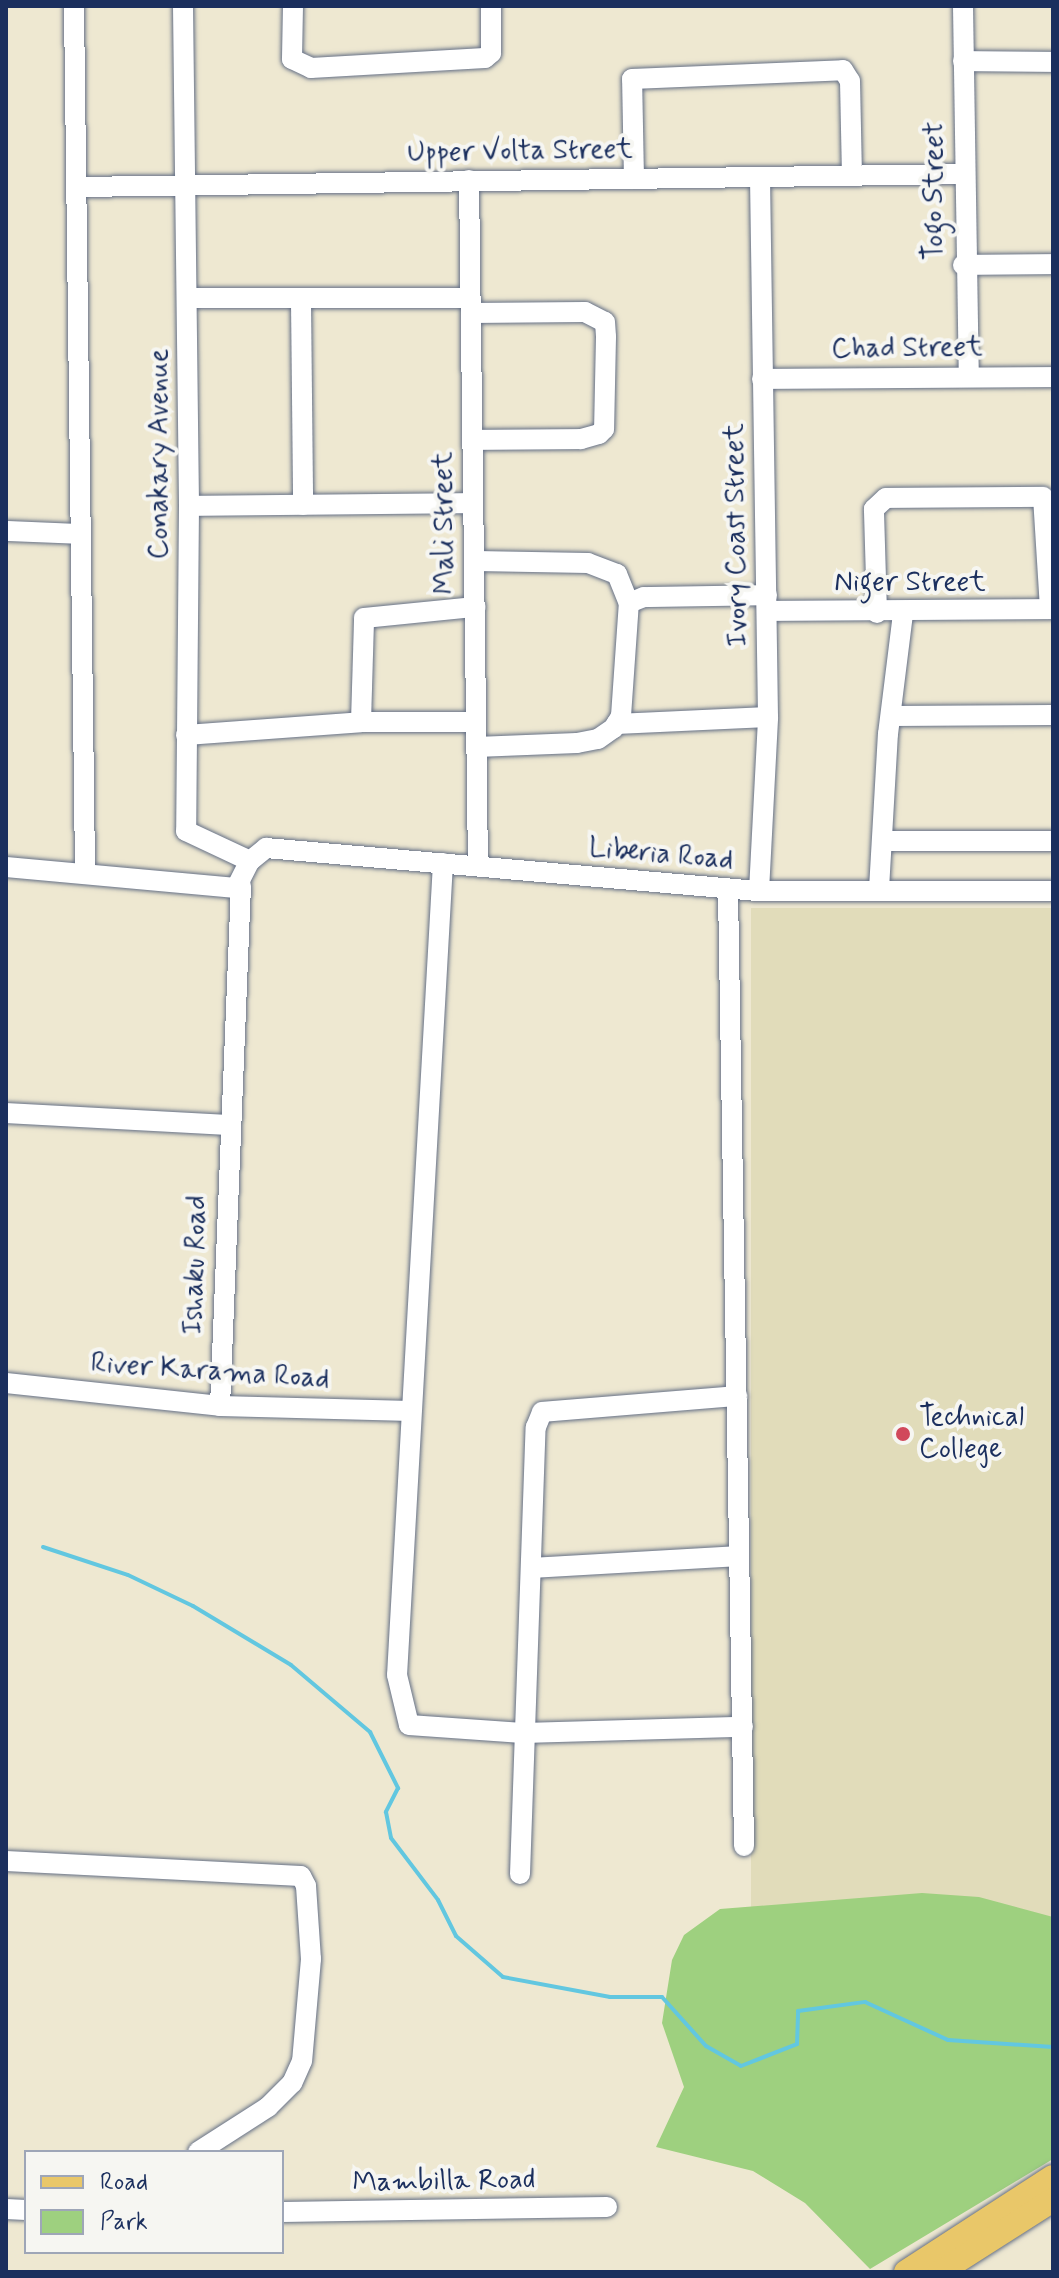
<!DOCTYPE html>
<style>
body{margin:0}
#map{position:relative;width:1059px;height:2278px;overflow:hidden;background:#eee8d1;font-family:Mynerve,sans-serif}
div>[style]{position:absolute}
.built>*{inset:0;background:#e1dcba;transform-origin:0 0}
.green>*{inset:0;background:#9ed07f}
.stream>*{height:4px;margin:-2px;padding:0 2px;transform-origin:2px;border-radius:2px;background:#62c7e0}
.roads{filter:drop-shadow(0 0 2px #657086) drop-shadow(0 0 2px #657086)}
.minor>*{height:20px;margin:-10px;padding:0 10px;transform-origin:10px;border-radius:10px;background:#fff}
.major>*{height:24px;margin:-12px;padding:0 12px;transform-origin:12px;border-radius:12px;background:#e9c769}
.dots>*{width:22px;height:22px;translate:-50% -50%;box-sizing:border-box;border:4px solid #f6f6f2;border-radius:50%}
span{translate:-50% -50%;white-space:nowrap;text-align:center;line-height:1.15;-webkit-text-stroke:8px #f6f6f2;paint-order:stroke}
.street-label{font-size:28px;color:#1b2f5e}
.poi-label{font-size:28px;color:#1b2f5e}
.left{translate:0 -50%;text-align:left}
.frame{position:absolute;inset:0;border:8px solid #1b2f5e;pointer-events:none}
.legend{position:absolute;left:24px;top:2150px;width:260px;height:104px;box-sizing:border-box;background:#f6f6f2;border:2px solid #9ea6b7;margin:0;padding:10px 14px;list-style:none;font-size:24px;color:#1b2f5e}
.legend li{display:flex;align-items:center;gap:16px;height:40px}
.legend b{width:40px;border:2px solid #9ea6b7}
</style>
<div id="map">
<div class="built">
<i style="left:1053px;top:908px;width:1121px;height:302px;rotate:90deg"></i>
</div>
<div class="green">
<i style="clip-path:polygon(922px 1893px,979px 1897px,1053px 1917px,1053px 2159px,870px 2269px,805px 2203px,753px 2171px,656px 2147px,684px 2087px,662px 2023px,672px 1960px,684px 1935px,720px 1909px)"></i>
</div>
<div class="stream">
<i style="left:43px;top:1547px;width:89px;rotate:18.2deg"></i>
<i style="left:128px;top:1575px;width:72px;rotate:25.5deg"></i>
<i style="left:193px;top:1606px;width:114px;rotate:31deg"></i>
<i style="left:291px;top:1665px;width:104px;rotate:40.3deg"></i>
<i style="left:370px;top:1732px;width:63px;rotate:63.4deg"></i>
<i style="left:398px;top:1788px;width:27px;rotate:117deg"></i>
<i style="left:386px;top:1812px;width:26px;rotate:79deg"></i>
<i style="left:391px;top:1838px;width:78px;rotate:52.8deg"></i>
<i style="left:438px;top:1900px;width:40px;rotate:63.4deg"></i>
<i style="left:456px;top:1936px;width:62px;rotate:41.1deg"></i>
<i style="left:503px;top:1977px;width:109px;rotate:10.6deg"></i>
<i style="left:610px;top:1997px;width:52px"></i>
<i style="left:662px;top:1997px;width:66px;rotate:48.1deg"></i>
<i style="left:706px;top:2046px;width:40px;rotate:29.7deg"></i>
<i style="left:741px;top:2066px;width:60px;rotate:-21.4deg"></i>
<i style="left:797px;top:2044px;width:33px;rotate:-88deg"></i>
<i style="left:798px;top:2011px;width:68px;rotate:-7.7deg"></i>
<i style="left:865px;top:2002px;width:91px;rotate:24.6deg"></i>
<i style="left:948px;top:2040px;width:105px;rotate:3.8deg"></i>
</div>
<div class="roads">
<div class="minor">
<i style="left:74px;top:6px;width:867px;rotate:89.27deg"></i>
<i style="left:183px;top:6px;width:500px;rotate:89.31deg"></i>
<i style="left:189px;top:506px;width:325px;rotate:90.5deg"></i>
<i style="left:186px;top:831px;width:71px;rotate:25.1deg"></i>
<i style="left:293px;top:6px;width:53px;rotate:91.1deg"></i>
<i style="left:292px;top:59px;width:21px;rotate:25deg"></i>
<i style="left:311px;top:68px;width:174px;rotate:-3.3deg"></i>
<i style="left:485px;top:58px;width:8px;rotate:-40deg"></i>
<i style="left:491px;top:53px;width:47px;rotate:-90deg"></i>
<i style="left:963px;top:6px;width:370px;rotate:89.1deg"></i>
<i style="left:963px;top:61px;width:90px;rotate:0.6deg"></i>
<i style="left:634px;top:179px;width:100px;rotate:-91.1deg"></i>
<i style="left:632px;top:79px;width:211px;rotate:-2.4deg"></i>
<i style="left:843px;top:70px;width:13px;rotate:58deg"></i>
<i style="left:850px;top:81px;width:93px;rotate:88.8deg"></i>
<i style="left:469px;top:180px;width:686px;rotate:89.25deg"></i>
<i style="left:78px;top:187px;width:885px;rotate:-0.84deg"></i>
<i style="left:963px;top:265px;width:90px;rotate:-0.6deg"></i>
<i style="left:188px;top:298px;width:282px"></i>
<i style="left:301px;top:301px;width:204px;rotate:89.4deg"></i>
<i style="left:471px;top:313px;width:114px;rotate:-0.5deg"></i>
<i style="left:585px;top:312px;width:22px;rotate:27deg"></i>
<i style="left:605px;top:322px;width:15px;rotate:86deg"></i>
<i style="left:606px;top:337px;width:92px;rotate:91.2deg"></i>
<i style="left:604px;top:429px;width:7px;rotate:135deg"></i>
<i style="left:599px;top:434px;width:19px;rotate:164deg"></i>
<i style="left:581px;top:439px;width:109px;rotate:179.5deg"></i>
<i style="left:762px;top:379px;width:291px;rotate:-0.4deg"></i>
<i style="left:189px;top:506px;width:284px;rotate:-0.6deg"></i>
<i style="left:6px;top:531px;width:74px;rotate:2.3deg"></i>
<i style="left:476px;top:561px;width:112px;rotate:1deg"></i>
<i style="left:588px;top:563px;width:31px;rotate:21deg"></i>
<i style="left:617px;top:574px;width:31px;rotate:68deg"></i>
<i style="left:767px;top:611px;width:286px;rotate:-0.4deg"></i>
<i style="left:877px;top:613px;width:104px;rotate:-91.7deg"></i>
<i style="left:874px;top:509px;width:16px;rotate:-43deg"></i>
<i style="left:886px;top:498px;width:157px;rotate:-0.4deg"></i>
<i style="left:1043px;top:497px;width:112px;rotate:86.4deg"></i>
<i style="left:893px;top:716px;width:160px;rotate:-0.4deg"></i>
<i style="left:361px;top:722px;width:104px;rotate:-88.3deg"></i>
<i style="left:364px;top:618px;width:112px;rotate:-5.7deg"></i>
<i style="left:616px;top:724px;width:152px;rotate:-2.6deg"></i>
<i style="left:186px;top:735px;width:175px;rotate:-4.2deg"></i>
<i style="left:361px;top:722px;width:115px"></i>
<i style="left:476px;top:747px;width:101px;rotate:-2.3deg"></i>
<i style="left:577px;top:743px;width:21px;rotate:-11deg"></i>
<i style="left:598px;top:739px;width:19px;rotate:-35deg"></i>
<i style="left:614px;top:728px;width:14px;rotate:-60deg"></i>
<i style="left:621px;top:716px;width:113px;rotate:-86deg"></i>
<i style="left:629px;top:603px;width:16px;rotate:-22deg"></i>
<i style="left:644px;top:597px;width:123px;rotate:-0.9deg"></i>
<i style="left:883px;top:841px;width:170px"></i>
<i style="left:443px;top:863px;width:813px;rotate:93.24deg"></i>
<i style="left:397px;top:1675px;width:51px;rotate:76.5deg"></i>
<i style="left:409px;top:1725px;width:114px;rotate:4deg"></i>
<i style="left:523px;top:1733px;width:220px;rotate:-1.6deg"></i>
<i style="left:6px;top:867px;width:231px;rotate:5.2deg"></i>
<i style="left:236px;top:888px;width:30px;rotate:-63deg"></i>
<i style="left:250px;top:861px;width:21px;rotate:-39deg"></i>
<i style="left:266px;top:848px;width:495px;rotate:5deg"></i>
<i style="left:759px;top:891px;width:294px"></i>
<i style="left:879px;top:889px;width:155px;rotate:-86.7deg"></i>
<i style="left:888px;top:734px;width:122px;rotate:-82.9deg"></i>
<i style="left:728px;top:890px;width:956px;rotate:89.04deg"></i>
<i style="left:759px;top:891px;width:174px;rotate:-87deg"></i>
<i style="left:768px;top:717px;width:540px;rotate:-90.85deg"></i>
<i style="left:6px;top:1113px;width:222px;rotate:3.1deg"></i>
<i style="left:6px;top:1383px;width:215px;rotate:6.1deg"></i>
<i style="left:220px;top:1406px;width:191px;rotate:1.5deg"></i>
<i style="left:220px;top:1406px;width:521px;rotate:-87.69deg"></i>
<i style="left:532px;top:1568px;width:207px;rotate:-3.3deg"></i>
<i style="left:6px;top:1861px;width:295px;rotate:2.9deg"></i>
<i style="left:301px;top:1876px;width:11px;rotate:63deg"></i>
<i style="left:306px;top:1886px;width:73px;rotate:86.1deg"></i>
<i style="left:311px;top:1959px;width:102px;rotate:95deg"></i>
<i style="left:302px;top:2061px;width:24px;rotate:114deg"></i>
<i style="left:292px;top:2083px;width:34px;rotate:135deg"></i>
<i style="left:268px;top:2107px;width:83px;rotate:147.3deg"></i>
<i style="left:520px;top:1874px;width:447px;rotate:-88deg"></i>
<i style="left:536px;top:1427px;width:16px;rotate:-68deg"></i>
<i style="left:542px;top:1412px;width:196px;rotate:-4.7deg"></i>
<i style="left:6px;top:2209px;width:20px;rotate:3deg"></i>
<i style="left:282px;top:2212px;width:325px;rotate:-0.9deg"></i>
</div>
<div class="major">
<i style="left:906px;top:2272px;width:175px;rotate:-32.9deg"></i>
<i style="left:940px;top:2272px;width:134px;rotate:-32.5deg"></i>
</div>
</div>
<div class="dots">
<i style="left:903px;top:1434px;background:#d1495b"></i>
</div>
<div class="street-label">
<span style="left:520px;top:152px;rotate:-1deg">Upper Volta Street</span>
<span style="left:935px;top:191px;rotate:-90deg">Togo Street</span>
<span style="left:907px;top:349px;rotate:-1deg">Chad Street</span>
<span style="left:160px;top:454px;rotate:-90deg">Conakary Avenue</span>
<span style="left:445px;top:523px;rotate:-91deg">Mali Street</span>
<span style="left:737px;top:535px;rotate:-91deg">Ivory Coast Street</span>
<span style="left:910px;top:583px">Niger Street</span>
<span style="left:661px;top:855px;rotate:5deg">Liberia Road</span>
<span style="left:196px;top:1265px;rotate:-88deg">Ishaku Road</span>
<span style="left:210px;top:1372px;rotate:4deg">River Karama Road</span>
<span style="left:444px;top:2182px;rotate:-1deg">Mambilla Road</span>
</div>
<div class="poi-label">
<span class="left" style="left:919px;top:1434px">Technical<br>College</span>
</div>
<div class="frame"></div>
<ul class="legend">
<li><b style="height:10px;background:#e9c769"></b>Road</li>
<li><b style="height:22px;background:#9ed07f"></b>Park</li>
</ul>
</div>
